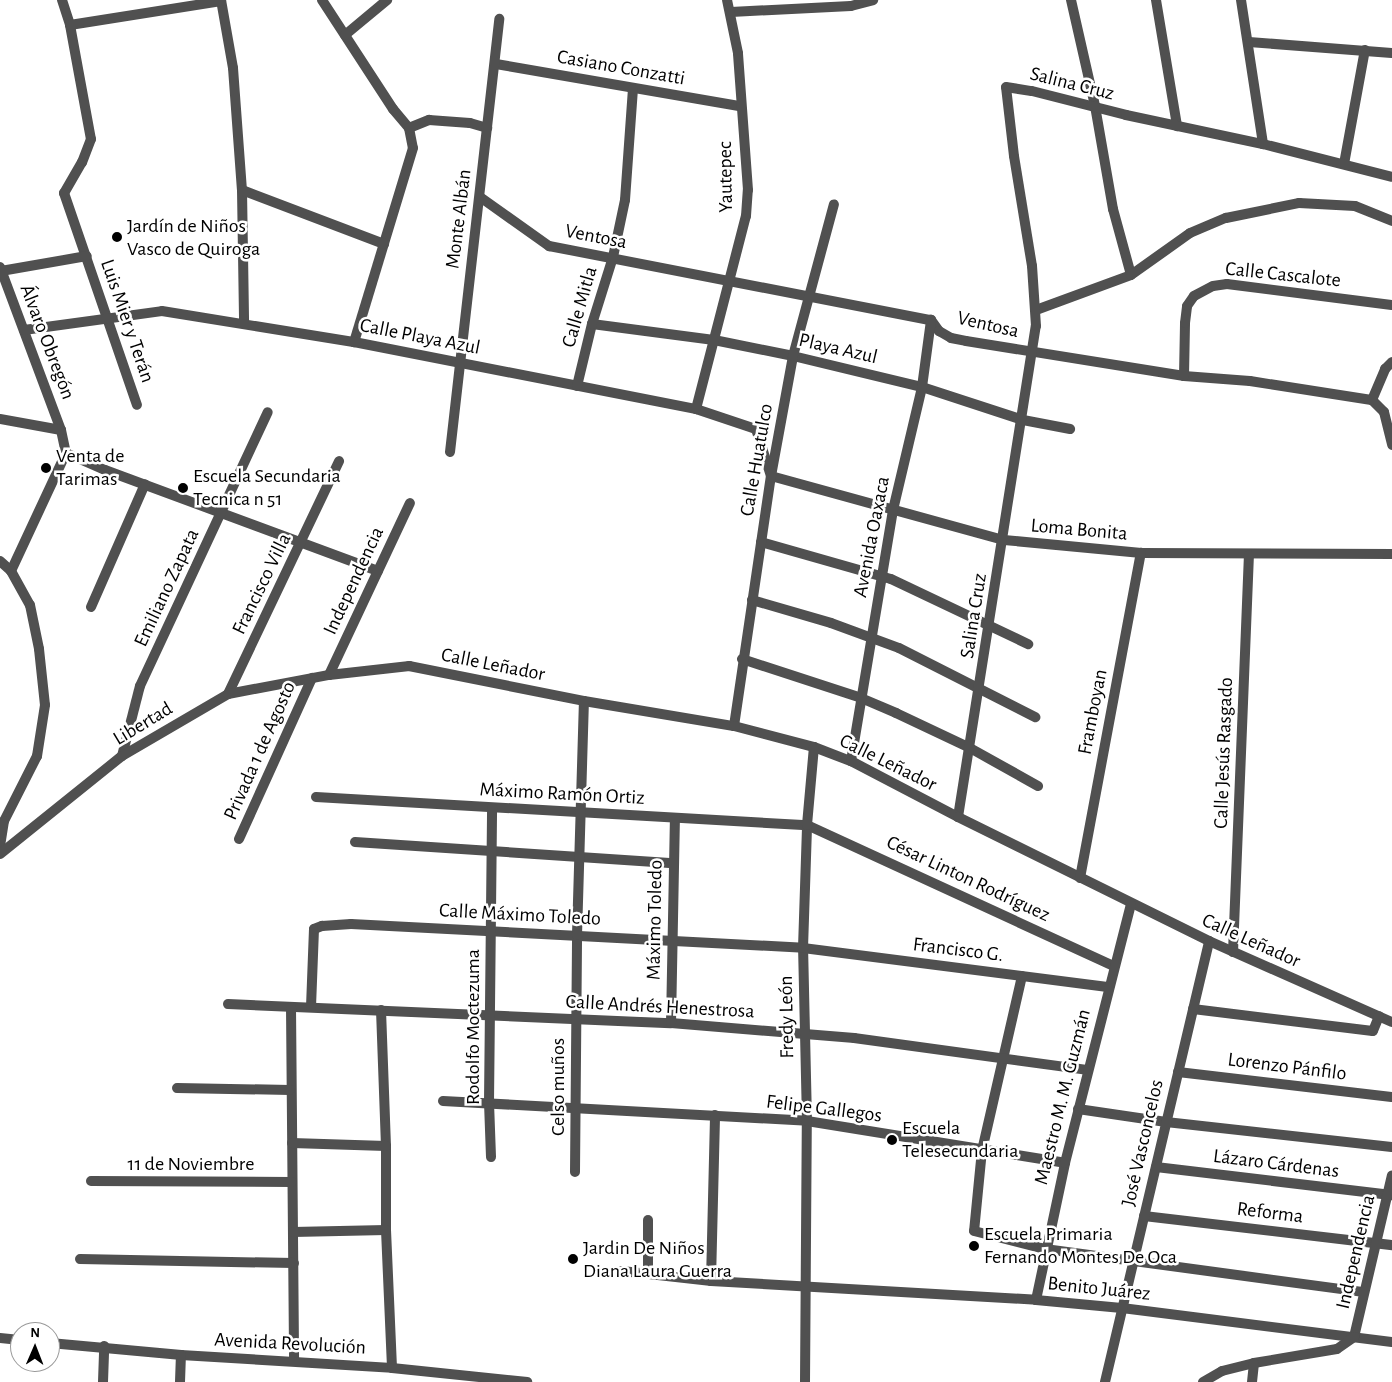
<!DOCTYPE html>
<meta charset="utf-8">
<style>
body{margin:0}
#map{position:relative;width:1392px;height:1382px;overflow:hidden;background:#fff;font-family:"Alegreya Sans",sans-serif}
div>[style]{position:absolute}
.street>*{height:10px;margin:-5px;padding:0 5px;transform-origin:5px;border-radius:5px;background:#505050}
.dots>*{width:14px;height:14px;translate:-50% -50%;box-sizing:border-box;border:2px solid #fff;border-radius:50%}
span{translate:-50% -50%;white-space:nowrap;text-align:center;line-height:1.15;-webkit-text-stroke:5px #fff;paint-order:stroke}
.street-label{font-size:20px;color:#000}
.poi-label{font-size:20px;color:#000}
.left{translate:0 -50%;text-align:left}
.north{position:absolute;left:10px;top:1322px;width:50px;height:50px;box-sizing:border-box;background:#fff;border:1px solid #999;border-radius:50%;rotate:1deg;font-size:14px;font-weight:700;line-height:20px;text-align:center;color:#000}
.north::after{content:'';display:block;margin:auto;width:18px;height:22px;background:#000;clip-path:polygon(50% 0,100% 100%,50% 72%,0 100%)}
</style>
<div id="map">
<div class="street">
<i style="left:62px;top:0;width:26px;rotate:72deg"></i>
<i style="left:70px;top:25px;width:116px;rotate:79.6deg"></i>
<i style="left:91px;top:139px;width:25px;rotate:111deg"></i>
<i style="left:82px;top:162px;width:36px;rotate:120deg"></i>
<i style="left:64px;top:193px;width:224px;rotate:71deg"></i>
<i style="left:221px;top:0;width:69px;rotate:80deg"></i>
<i style="left:233px;top:68px;width:122px;rotate:85.8deg"></i>
<i style="left:242px;top:190px;width:133px;rotate:89.1deg"></i>
<i style="left:322px;top:0;width:130px;rotate:56.9deg"></i>
<i style="left:393px;top:109px;width:25px;rotate:50deg"></i>
<i style="left:409px;top:128px;width:20px;rotate:79deg"></i>
<i style="left:413px;top:148px;width:203px;rotate:106.9deg"></i>
<i style="left:1071px;top:0;width:109px;rotate:77.2deg"></i>
<i style="left:1095px;top:106px;width:105px;rotate:80.1deg"></i>
<i style="left:1113px;top:209px;width:68px;rotate:74.7deg"></i>
<i style="left:1156px;top:0;width:128px;rotate:80.5deg"></i>
<i style="left:1241px;top:0;width:146px;rotate:81.3deg"></i>
<i style="left:731px;top:12px;width:120px;rotate:-2.9deg"></i>
<i style="left:851px;top:6px;width:23px;rotate:-15deg"></i>
<i style="left:70px;top:25px;width:153px;rotate:-9deg"></i>
<i style="left:345px;top:35px;width:55px;rotate:-39.8deg"></i>
<i style="left:1249px;top:42px;width:143px;rotate:4.4deg"></i>
<i style="left:496px;top:64px;width:248px;rotate:9.8deg"></i>
<i style="left:409px;top:128px;width:22px;rotate:-22deg"></i>
<i style="left:429px;top:120px;width:41px;rotate:4.2deg"></i>
<i style="left:470px;top:123px;width:18px;rotate:16deg"></i>
<i style="left:1344px;top:164px;width:116px;rotate:-79.6deg"></i>
<i style="left:242px;top:190px;width:152px;rotate:20.8deg"></i>
<i style="left:480px;top:197px;width:85px;rotate:35.4deg"></i>
<i style="left:549px;top:246px;width:389px;rotate:11deg"></i>
<i style="left:931px;top:320px;width:14px;rotate:54deg"></i>
<i style="left:939px;top:331px;width:14px;rotate:30deg"></i>
<i style="left:951px;top:338px;width:15px;rotate:11deg"></i>
<i style="left:966px;top:341px;width:221px;rotate:9.1deg"></i>
<i style="left:1184px;top:376px;width:66px;rotate:4.3deg"></i>
<i style="left:1250px;top:381px;width:123px;rotate:8.9deg"></i>
<i style="left:1372px;top:400px;width:17px;rotate:45deg"></i>
<i style="left:1384px;top:412px;width:34px;rotate:76deg"></i>
<i style="left:0;top:267px;width:174px;rotate:69.5deg"></i>
<i style="left:61px;top:430px;width:24px;rotate:78deg"></i>
<i style="left:66px;top:453px;width:130px;rotate:115deg"></i>
<i style="left:1px;top:271px;width:87px;rotate:-9.9deg"></i>
<i style="left:1036px;top:310px;width:101px;rotate:-20.2deg"></i>
<i style="left:1131px;top:275px;width:72px;rotate:-35.4deg"></i>
<i style="left:1190px;top:233px;width:39px;rotate:-23deg"></i>
<i style="left:1226px;top:218px;width:75px;rotate:-11.6deg"></i>
<i style="left:1299px;top:203px;width:56px;rotate:3.1deg"></i>
<i style="left:1355px;top:206px;width:40px;rotate:22deg"></i>
<i style="left:592px;top:324px;width:123px;rotate:7.5deg"></i>
<i style="left:714px;top:340px;width:81px;rotate:11.4deg"></i>
<i style="left:793px;top:356px;width:133px;rotate:13.5deg"></i>
<i style="left:922px;top:387px;width:106px;rotate:18.1deg"></i>
<i style="left:1023px;top:420px;width:48px;rotate:10.8deg"></i>
<i style="left:24px;top:330px;width:139px;rotate:-7.8deg"></i>
<i style="left:162px;top:311px;width:194px;rotate:9.2deg"></i>
<i style="left:354px;top:342px;width:349px;rotate:11.1deg"></i>
<i style="left:696px;top:409px;width:63px;rotate:18.4deg"></i>
<i style="left:756px;top:429px;width:49px;rotate:72.3deg"></i>
<i style="left:771px;top:476px;width:242px;rotate:15.4deg"></i>
<i style="left:1004px;top:540px;width:138px;rotate:5.4deg"></i>
<i style="left:1141px;top:553px;width:251px;rotate:0.2deg"></i>
<i style="left:1184px;top:376px;width:53px;rotate:-88.9deg"></i>
<i style="left:1185px;top:323px;width:17px;rotate:-83deg"></i>
<i style="left:1187px;top:306px;width:12px;rotate:-55deg"></i>
<i style="left:1194px;top:296px;width:21px;rotate:-28deg"></i>
<i style="left:1213px;top:286px;width:14px;rotate:-8deg"></i>
<i style="left:1227px;top:284px;width:166px;rotate:7.3deg"></i>
<i style="left:577px;top:386px;width:64px;rotate:-76.4deg"></i>
<i style="left:592px;top:324px;width:70px;rotate:-72.6deg"></i>
<i style="left:613px;top:257px;width:58px;rotate:-78.1deg"></i>
<i style="left:625px;top:200px;width:111px;rotate:-85.9deg"></i>
<i style="left:1372px;top:400px;width:34px;rotate:-67deg"></i>
<i style="left:1385px;top:369px;width:10px;rotate:-45deg"></i>
<i style="left:696px;top:409px;width:199px;rotate:-75.5deg"></i>
<i style="left:746px;top:216px;width:26px;rotate:-86deg"></i>
<i style="left:748px;top:190px;width:137px;rotate:-94.2deg"></i>
<i style="left:738px;top:53px;width:54px;rotate:-101.7deg"></i>
<i style="left:0;top:419px;width:62px;rotate:10.2deg"></i>
<i style="left:450px;top:452px;width:436px;rotate:-83.5deg"></i>
<i style="left:66px;top:453px;width:43px;rotate:23.6deg"></i>
<i style="left:105px;top:470px;width:291px;rotate:20.3deg"></i>
<i style="left:761px;top:542px;width:135px;rotate:15.9deg"></i>
<i style="left:891px;top:579px;width:152px;rotate:25.4deg"></i>
<i style="left:0;top:561px;width:15px;rotate:42deg"></i>
<i style="left:11px;top:571px;width:39px;rotate:61deg"></i>
<i style="left:30px;top:605px;width:45px;rotate:78.4deg"></i>
<i style="left:39px;top:649px;width:56px;rotate:83.9deg"></i>
<i style="left:45px;top:705px;width:52px;rotate:98.9deg"></i>
<i style="left:37px;top:756px;width:73px;rotate:116.9deg"></i>
<i style="left:4px;top:821px;width:25px;rotate:99deg"></i>
<i style="left:752px;top:600px;width:82px;rotate:16.2deg"></i>
<i style="left:831px;top:623px;width:72px;rotate:20.2deg"></i>
<i style="left:899px;top:648px;width:153px;rotate:26.9deg"></i>
<i style="left:91px;top:607px;width:134px;rotate:-66.3deg"></i>
<i style="left:742px;top:659px;width:125px;rotate:18.1deg"></i>
<i style="left:861px;top:698px;width:38px;rotate:23deg"></i>
<i style="left:896px;top:713px;width:82px;rotate:25.3deg"></i>
<i style="left:970px;top:748px;width:78px;rotate:29.2deg"></i>
<i style="left:329px;top:675px;width:190px;rotate:-64.8deg"></i>
<i style="left:228px;top:694px;width:258px;rotate:-64.5deg"></i>
<i style="left:734px;top:726px;width:253px;rotate:-81.6deg"></i>
<i style="left:771px;top:476px;width:122px;rotate:-79.6deg"></i>
<i style="left:793px;top:356px;width:157px;rotate:-74.9deg"></i>
<i style="left:122px;top:756px;width:72px;rotate:-75.6deg"></i>
<i style="left:140px;top:686px;width:302px;rotate:-65deg"></i>
<i style="left:851px;top:761px;width:254px;rotate:-80.5deg"></i>
<i style="left:893px;top:510px;width:126px;rotate:-76.7deg"></i>
<i style="left:922px;top:387px;width:68px;rotate:-82.3deg"></i>
<i style="left:316px;top:797px;width:492px;rotate:3.3deg"></i>
<i style="left:807px;top:825px;width:338px;rotate:24.7deg"></i>
<i style="left:958px;top:817px;width:497px;rotate:-81deg"></i>
<i style="left:1036px;top:326px;width:60px;rotate:-93.8deg"></i>
<i style="left:1032px;top:266px;width:111px;rotate:-99.3deg"></i>
<i style="left:1014px;top:156px;width:69px;rotate:-96.6deg"></i>
<i style="left:1006px;top:87px;width:26px;rotate:9deg"></i>
<i style="left:1032px;top:91px;width:97px;rotate:14.3deg"></i>
<i style="left:1126px;top:115px;width:140px;rotate:12deg"></i>
<i style="left:1263px;top:144px;width:133px;rotate:14.3deg"></i>
<i style="left:239px;top:839px;width:177px;rotate:-65.6deg"></i>
<i style="left:355px;top:842px;width:319px;rotate:3.8deg"></i>
<i style="left:0;top:854px;width:156px;rotate:-38.8deg"></i>
<i style="left:122px;top:756px;width:123px;rotate:-30.3deg"></i>
<i style="left:228px;top:694px;width:103px;rotate:-10.7deg"></i>
<i style="left:329px;top:675px;width:81px;rotate:-6.4deg"></i>
<i style="left:409px;top:666px;width:178px;rotate:11.3deg"></i>
<i style="left:584px;top:701px;width:152px;rotate:9.5deg"></i>
<i style="left:734px;top:726px;width:83px;rotate:14.7deg"></i>
<i style="left:814px;top:747px;width:40px;rotate:21deg"></i>
<i style="left:851px;top:761px;width:121px;rotate:27.6deg"></i>
<i style="left:958px;top:817px;width:280px;rotate:26.3deg"></i>
<i style="left:1209px;top:941px;width:200px;rotate:23.9deg"></i>
<i style="left:1080px;top:878px;width:331px;rotate:-79.4deg"></i>
<i style="left:1233px;top:952px;width:397px;rotate:-87.7deg"></i>
<i style="left:1022px;top:976px;width:179px;rotate:102.9deg"></i>
<i style="left:982px;top:1150px;width:81px;rotate:95.6deg"></i>
<i style="left:974px;top:1231px;width:73px;rotate:14.2deg"></i>
<i style="left:1045px;top:1249px;width:322px;rotate:7.7deg"></i>
<i style="left:228px;top:1004px;width:443px;rotate:2.5deg"></i>
<i style="left:671px;top:1023px;width:184px;rotate:4.7deg"></i>
<i style="left:854px;top:1038px;width:235px;rotate:7.8deg"></i>
<i style="left:291px;top:1007px;width:354px;rotate:89.5deg"></i>
<i style="left:311px;top:1007px;width:78px;rotate:-87.8deg"></i>
<i style="left:314px;top:929px;width:9px;rotate:-21deg"></i>
<i style="left:322px;top:926px;width:29px;rotate:-4deg"></i>
<i style="left:351px;top:924px;width:453px;rotate:3deg"></i>
<i style="left:803px;top:948px;width:307px;rotate:7.3deg"></i>
<i style="left:1193px;top:1009px;width:181px;rotate:7deg"></i>
<i style="left:1373px;top:1031px;width:16px;rotate:-68deg"></i>
<i style="left:381px;top:1010px;width:136px;rotate:87.9deg"></i>
<i style="left:386px;top:1146px;width:84px;rotate:90deg"></i>
<i style="left:386px;top:1230px;width:138px;rotate:87.5deg"></i>
<i style="left:671px;top:1023px;width:205px;rotate:-88.9deg"></i>
<i style="left:1178px;top:1072px;width:215px;rotate:6.7deg"></i>
<i style="left:177px;top:1088px;width:113px;rotate:1deg"></i>
<i style="left:443px;top:1101px;width:365px;rotate:3.1deg"></i>
<i style="left:807px;top:1121px;width:261px;rotate:9.2deg"></i>
<i style="left:1078px;top:1109px;width:89px;rotate:8.4deg"></i>
<i style="left:1166px;top:1122px;width:227px;rotate:6.3deg"></i>
<i style="left:292px;top:1143px;width:94px;rotate:1.8deg"></i>
<i style="left:491px;top:1157px;width:55px;rotate:-92.1deg"></i>
<i style="left:489px;top:1102px;width:294px;rotate:-89.4deg"></i>
<i style="left:1156px;top:1167px;width:238px;rotate:6.8deg"></i>
<i style="left:575px;top:1172px;width:237px;rotate:-89.5deg"></i>
<i style="left:577px;top:935px;width:234px;rotate:-88.3deg"></i>
<i style="left:91px;top:1181px;width:201px;rotate:0.3deg"></i>
<i style="left:1144px;top:1216px;width:250px;rotate:6.7deg"></i>
<i style="left:648px;top:1220px;width:54px;rotate:90deg"></i>
<i style="left:293px;top:1232px;width:93px;rotate:-1.2deg"></i>
<i style="left:80px;top:1259px;width:214px;rotate:1.1deg"></i>
<i style="left:622px;top:1271px;width:90px;rotate:6.4deg"></i>
<i style="left:711px;top:1281px;width:326px;rotate:3.3deg"></i>
<i style="left:1036px;top:1300px;width:86px;rotate:5.3deg"></i>
<i style="left:1122px;top:1308px;width:272px;rotate:7.2deg"></i>
<i style="left:711px;top:1281px;width:166px;rotate:-88.6deg"></i>
<i style="left:1036px;top:1300px;width:140px;rotate:-78deg"></i>
<i style="left:1065px;top:1163px;width:267px;rotate:-75.7deg"></i>
<i style="left:1354px;top:1337px;width:166px;rotate:-76.8deg"></i>
<i style="left:0;top:1338px;width:20px;rotate:6deg"></i>
<i style="left:50px;top:1343px;width:132px;rotate:5.2deg"></i>
<i style="left:181px;top:1355px;width:211px;rotate:3.5deg"></i>
<i style="left:392px;top:1368px;width:136px;rotate:5.9deg"></i>
<i style="left:103px;top:1382px;width:36px;rotate:-88deg"></i>
<i style="left:180px;top:1382px;width:27px;rotate:-88deg"></i>
<i style="left:805px;top:1382px;width:261px;rotate:-89.6deg"></i>
<i style="left:807px;top:1121px;width:173px;rotate:-91.3deg"></i>
<i style="left:803px;top:948px;width:123px;rotate:-88.1deg"></i>
<i style="left:807px;top:825px;width:78px;rotate:-84.9deg"></i>
<i style="left:1105px;top:1382px;width:453px;rotate:-76.7deg"></i>
<i style="left:1203px;top:1382px;width:22px;rotate:-30deg"></i>
<i style="left:1222px;top:1371px;width:33px;rotate:-14deg"></i>
<i style="left:1254px;top:1363px;width:84px;rotate:-9.6deg"></i>
<i style="left:1337px;top:1349px;width:21px;rotate:-35deg"></i>
<i style="left:1252px;top:1382px;width:19px;rotate:-84deg"></i>
</div>
<div class="dots">
<i style="left:117px;top:237px;background:#000"></i>
<i style="left:46px;top:468px;background:#000"></i>
<i style="left:183px;top:488px;background:#000"></i>
<i style="left:892px;top:1140px;background:#000"></i>
<i style="left:974px;top:1246px;background:#000"></i>
<i style="left:573px;top:1259px;background:#000"></i>
</div>
<div class="street-label">
<span style="left:621px;top:68px;rotate:10deg">Casiano Conzatti</span>
<span style="left:1072px;top:84px;rotate:14deg">Salina Cruz</span>
<span style="left:726px;top:177px;rotate:-91deg">Yautepec</span>
<span style="left:459px;top:219px;rotate:-83deg">Monte Albán</span>
<span style="left:596px;top:237px;rotate:11deg">Ventosa</span>
<span style="left:1283px;top:275px;rotate:6deg">Calle Cascalote</span>
<span style="left:580px;top:307px;rotate:-74deg">Calle Mitla</span>
<span style="left:127px;top:321px;rotate:71deg">Luis Mier y Terán</span>
<span style="left:988px;top:325px;rotate:13deg">Ventosa</span>
<span style="left:420px;top:337px;rotate:11deg">Calle Playa Azul</span>
<span style="left:47px;top:342px;rotate:69deg">Álvaro Obregón</span>
<span style="left:838px;top:349px;rotate:13deg">Playa Azul</span>
<span style="left:757px;top:460px;rotate:-80deg">Calle Huatulco</span>
<span style="left:1079px;top:530px;rotate:5deg">Loma Bonita</span>
<span style="left:872px;top:537px;rotate:-79deg">Avenida Oaxaca</span>
<span style="left:354px;top:581px;rotate:-65deg">Independencia</span>
<span style="left:262px;top:584px;rotate:-64deg">Francisco Villa</span>
<span style="left:167px;top:588px;rotate:-65deg">Emiliano Zapata</span>
<span style="left:974px;top:616px;rotate:-81deg">Salina Cruz</span>
<span style="left:493px;top:665px;rotate:11deg">Calle Leñador</span>
<span style="left:1093px;top:712px;rotate:-79deg">Framboyan</span>
<span style="left:143px;top:724px;rotate:-31deg">Libertad</span>
<span style="left:260px;top:751px;rotate:-66deg">Privada 1 de Agosto</span>
<span style="left:1224px;top:753px;rotate:-88deg">Calle Jesús Rasgado</span>
<span style="left:888px;top:763px;rotate:26deg">Calle Leñador</span>
<span style="left:562px;top:794px;rotate:3deg">Máximo Ramón Ortiz</span>
<span style="left:968px;top:879px;rotate:25deg">César Linton Rodríguez</span>
<span style="left:520px;top:915px;rotate:3deg">Calle Máximo Toledo</span>
<span style="left:655px;top:920px;rotate:-89deg">Máximo Toledo</span>
<span style="left:1251px;top:941px;rotate:24deg">Calle Leñador</span>
<span style="left:958px;top:950px;rotate:7deg">Francisco G.</span>
<span style="left:660px;top:1007px;rotate:3deg">Calle Andrés Henestrosa</span>
<span style="left:787px;top:1017px;rotate:-91deg">Fredy León</span>
<span style="left:473px;top:1027px;rotate:-90deg">Rodolfo Moctezuma</span>
<span style="left:1287px;top:1067px;rotate:7deg">Lorenzo Pánfilo</span>
<span style="left:558px;top:1087px;rotate:-90deg">Celso muños</span>
<span style="left:1063px;top:1097px;rotate:-76deg">Maestro M. M. Guzmán</span>
<span style="left:824px;top:1109px;rotate:7deg">Felipe Gallegos</span>
<span style="left:1143px;top:1143px;rotate:-77deg">José Vasconcelos</span>
<span style="left:191px;top:1164px">11 de Noviembre</span>
<span style="left:1276px;top:1164px;rotate:7deg">Lázaro Cárdenas</span>
<span style="left:1270px;top:1213px;rotate:7deg">Reforma</span>
<span style="left:1356px;top:1252px;rotate:-77deg">Independencia</span>
<span style="left:1099px;top:1289px;rotate:6deg">Benito Juárez</span>
<span style="left:290px;top:1344px;rotate:3deg">Avenida Revolución</span>
</div>
<div class="poi-label">
<span class="left" style="left:127px;top:238px">Jardín de Niños<br>Vasco de Quiroga</span>
<span class="left" style="left:56px;top:468px">Venta de<br>Tarimas</span>
<span class="left" style="left:193px;top:488px">Escuela Secundaria<br>Tecnica n 51</span>
<span class="left" style="left:902px;top:1140px">Escuela<br>Telesecundaria</span>
<span class="left" style="left:984px;top:1246px">Escuela Primaria<br>Fernando Montes De Oca</span>
<span class="left" style="left:583px;top:1260px">Jardin De Niños<br>Diana Laura Guerra</span>
</div>
<div class="north">N</div>
</div>
